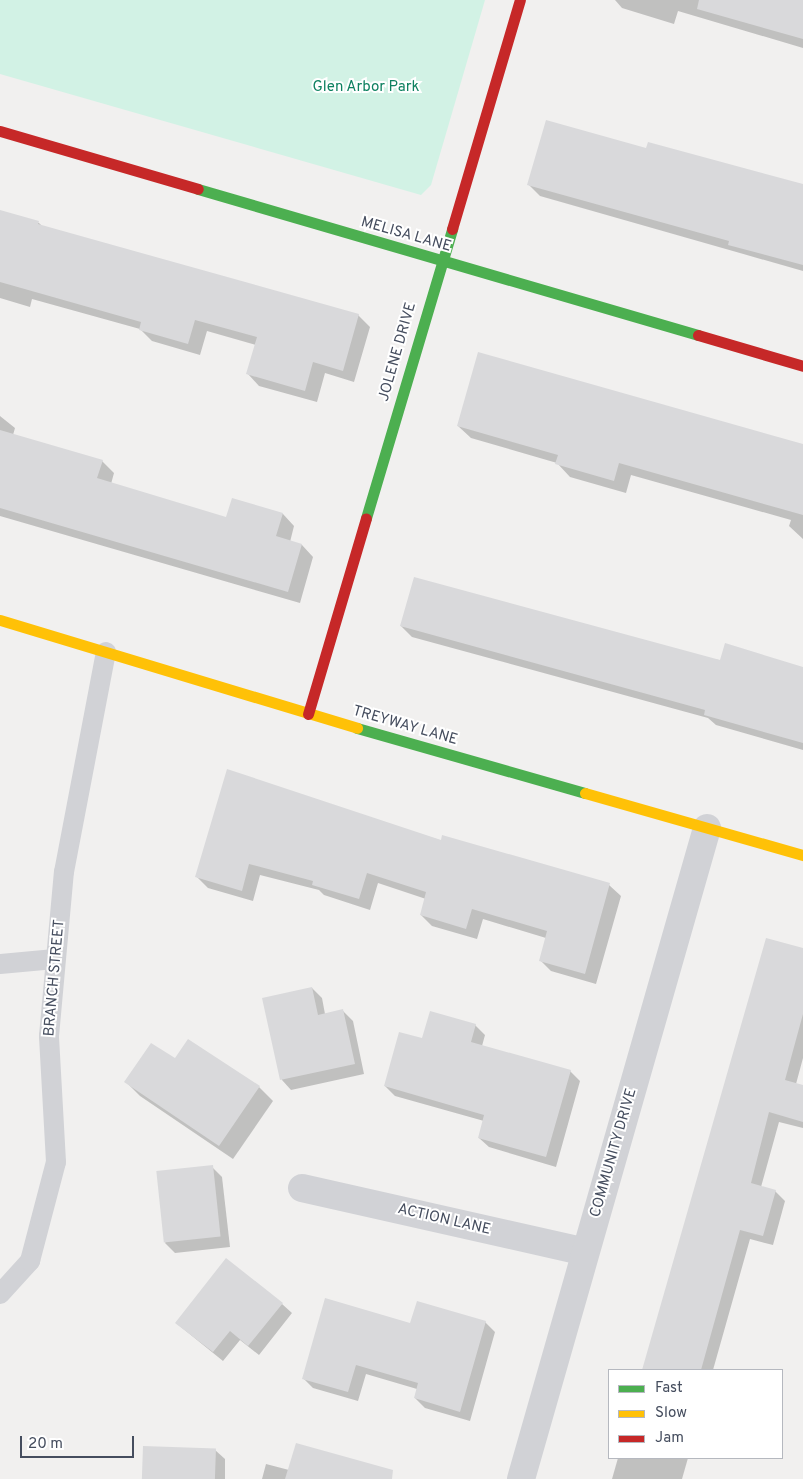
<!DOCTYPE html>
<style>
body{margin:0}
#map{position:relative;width:803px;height:1479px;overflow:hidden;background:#f1f0ef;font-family:Overpass,sans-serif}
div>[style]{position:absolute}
.green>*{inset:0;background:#d2f2e5}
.shadow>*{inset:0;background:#0003}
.building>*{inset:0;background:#d9d9db;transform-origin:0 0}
.lane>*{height:20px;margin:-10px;padding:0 10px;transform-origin:10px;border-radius:10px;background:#d1d2d6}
.street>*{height:28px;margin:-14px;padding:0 14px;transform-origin:14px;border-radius:14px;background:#d1d2d6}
.fast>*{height:11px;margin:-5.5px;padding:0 5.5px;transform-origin:5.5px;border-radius:5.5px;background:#4caf50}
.slow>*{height:11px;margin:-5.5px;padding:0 5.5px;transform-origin:5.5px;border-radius:5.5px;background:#ffc107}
.jam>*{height:11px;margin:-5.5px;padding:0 5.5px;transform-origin:5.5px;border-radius:5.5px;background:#c62828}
span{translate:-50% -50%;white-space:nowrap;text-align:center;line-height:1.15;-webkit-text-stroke:4px #fff;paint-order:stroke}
.park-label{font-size:15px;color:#0e8160}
.street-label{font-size:15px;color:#454d5e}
.legend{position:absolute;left:608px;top:1369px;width:175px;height:90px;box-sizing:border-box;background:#fff;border:1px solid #b5b8bf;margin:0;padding:6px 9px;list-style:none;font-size:15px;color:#454d5e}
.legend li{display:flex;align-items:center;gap:10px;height:25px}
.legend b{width:25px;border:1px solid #b5b8bf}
.scale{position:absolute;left:20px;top:1436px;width:114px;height:22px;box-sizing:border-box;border:2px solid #454d5e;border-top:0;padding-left:6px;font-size:15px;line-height:18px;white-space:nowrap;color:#454d5e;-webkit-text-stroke:4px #fff;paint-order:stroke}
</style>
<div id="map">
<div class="green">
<i style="clip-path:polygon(0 0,485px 0,431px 185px,421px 195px,0 74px)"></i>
</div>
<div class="shadow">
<i style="clip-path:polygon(615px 0,803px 0,803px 48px,678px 11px,674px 24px,622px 8px)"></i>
<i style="clip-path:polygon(529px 185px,803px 185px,803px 271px,540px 196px)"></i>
<i style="clip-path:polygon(0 211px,39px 223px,43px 227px,358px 315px,370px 327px,354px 382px,325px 373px,317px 402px,259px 386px,248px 374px,256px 345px,207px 331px,200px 355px,152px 341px,140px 329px,32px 299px,30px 307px,0 298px)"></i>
<i style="clip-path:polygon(0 416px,15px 428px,13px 435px,102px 461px,114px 473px,111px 484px,227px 519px,283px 514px,294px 526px,290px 542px,302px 545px,313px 557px,300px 603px,0 516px)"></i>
<i style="clip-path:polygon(458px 426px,803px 446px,803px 539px,789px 526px,791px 520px,631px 475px,626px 493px,570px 477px,557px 463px,471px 438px)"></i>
<i style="clip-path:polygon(401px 626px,803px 669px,803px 750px,716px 725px,708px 718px,412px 637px)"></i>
<i style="clip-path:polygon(228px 771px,442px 841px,609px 885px,621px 896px,596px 984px,551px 971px,540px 960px,546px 938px,483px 919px,477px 939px,432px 926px,421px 915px,426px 899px,378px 883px,370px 910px,324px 895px,319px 890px,260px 875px,253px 901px,208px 888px,197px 877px)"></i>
<i style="clip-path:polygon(767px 939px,803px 949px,803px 1058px,796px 1084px,803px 1086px,803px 1128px,779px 1122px,761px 1187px,775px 1191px,785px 1201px,773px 1245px,750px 1239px,713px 1370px,643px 1370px)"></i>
<i style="clip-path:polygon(312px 988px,322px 998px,325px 1014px,343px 1011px,353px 1021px,364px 1074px,291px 1090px,282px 1080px,263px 999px)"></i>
<i style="clip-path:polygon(475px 1025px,485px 1035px,482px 1046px,570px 1071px,580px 1081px,556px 1167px,489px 1147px,479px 1138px,484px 1121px,395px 1096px,385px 1086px,423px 1040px)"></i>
<i style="clip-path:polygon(176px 1060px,259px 1087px,273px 1101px,233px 1159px,140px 1096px,126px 1082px)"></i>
<i style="clip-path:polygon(212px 1167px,222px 1177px,230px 1247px,175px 1253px,165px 1243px)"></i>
<i style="clip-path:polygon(282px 1304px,292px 1313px,259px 1355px,240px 1340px,223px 1361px,176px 1323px)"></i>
<i style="clip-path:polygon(485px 1322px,495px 1332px,470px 1421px,425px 1408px,415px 1398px,417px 1389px,366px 1374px,358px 1401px,313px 1388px,303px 1378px,411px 1324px)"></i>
<i style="clip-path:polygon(215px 1450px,225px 1459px,225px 1479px,143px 1479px)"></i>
<i style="clip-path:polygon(618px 1458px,688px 1458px,682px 1479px,612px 1479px)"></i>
<i style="clip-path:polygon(266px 1464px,289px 1470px,348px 1479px,262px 1479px)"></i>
</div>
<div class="building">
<i style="clip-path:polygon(699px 0,803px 0,803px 39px,697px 9px)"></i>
<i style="clip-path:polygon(546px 120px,646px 148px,648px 142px,803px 184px,803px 265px,728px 245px,729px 241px,527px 185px)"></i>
<i style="clip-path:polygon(0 210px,39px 221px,38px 224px,359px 314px,343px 371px,313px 362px,305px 391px,246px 374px,257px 337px,195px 320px,188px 344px,139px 330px,141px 322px,0 282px)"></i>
<i style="clip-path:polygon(478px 352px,803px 444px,803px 515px,619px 463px,614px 481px,555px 464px,558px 455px,457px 426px)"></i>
<i style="clip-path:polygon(0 430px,103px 460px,97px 478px,226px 517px,232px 498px,283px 513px,276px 536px,302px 544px,288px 592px,0 508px)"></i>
<i style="clip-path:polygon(414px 577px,720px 660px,725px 643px,803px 667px,803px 743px,704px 715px,705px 710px,400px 626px)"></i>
<i style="clip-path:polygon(227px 769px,441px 840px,442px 835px,610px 883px,585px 974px,539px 961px,547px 931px,472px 909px,466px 929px,420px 915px,426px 892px,367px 873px,359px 899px,312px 885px,313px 881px,249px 864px,242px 891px,195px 877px)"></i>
<i style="clip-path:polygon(766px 938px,803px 948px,803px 1014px,785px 1080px,803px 1085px,803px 1122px,769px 1112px,751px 1183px,776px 1190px,763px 1236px,740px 1230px,701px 1370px,642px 1370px)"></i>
<i style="clip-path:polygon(312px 987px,318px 1015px,343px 1009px,355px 1064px,280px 1080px,262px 998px)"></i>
<i style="clip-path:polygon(430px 1011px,476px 1024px,471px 1042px,571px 1070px,546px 1157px,478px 1138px,484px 1115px,384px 1086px,399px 1032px,422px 1038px)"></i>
<i style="clip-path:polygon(188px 1039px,260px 1086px,219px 1146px,124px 1082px,151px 1043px,175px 1058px)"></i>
<i style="left:213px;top:1165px;width:72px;height:57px;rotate:84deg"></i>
<i style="clip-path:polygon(226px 1258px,283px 1303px,248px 1346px,230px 1331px,213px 1352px,175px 1323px)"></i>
<i style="clip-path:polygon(325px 1298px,410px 1323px,417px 1301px,486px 1321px,460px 1412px,414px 1398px,418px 1383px,356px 1365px,348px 1392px,302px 1379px)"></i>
<i style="clip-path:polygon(296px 1443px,393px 1470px,392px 1479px,285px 1479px)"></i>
<i style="left:143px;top:1446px;width:73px;height:33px;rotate:2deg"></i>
</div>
<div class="lane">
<i style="left:0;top:964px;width:55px;rotate:-5.2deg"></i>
<i style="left:0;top:1294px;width:45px;rotate:-47.7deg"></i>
<i style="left:30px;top:1261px;width:102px;rotate:-75.3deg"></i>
<i style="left:56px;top:1162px;width:126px;rotate:-93.2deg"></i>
<i style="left:49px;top:1036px;width:165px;rotate:-84.8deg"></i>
<i style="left:64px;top:872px;width:224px;rotate:-79.2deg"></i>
</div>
<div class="street">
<i style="left:302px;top:1188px;width:290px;rotate:12.7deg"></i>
<i style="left:521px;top:1479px;width:677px;rotate:-74.05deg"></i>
</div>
<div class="fast">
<i style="left:198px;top:189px;width:521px;rotate:16.28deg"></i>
<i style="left:366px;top:518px;width:302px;rotate:-73.4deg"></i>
<i style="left:357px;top:728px;width:237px;rotate:15.9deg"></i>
</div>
<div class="slow">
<i style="left:0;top:620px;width:373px;rotate:16.8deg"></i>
<i style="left:585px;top:793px;width:227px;rotate:15.9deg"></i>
</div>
<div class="jam">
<i style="left:0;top:131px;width:206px;rotate:16.3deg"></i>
<i style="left:452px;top:229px;width:239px;rotate:-73.5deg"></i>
<i style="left:698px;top:335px;width:109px;rotate:16.4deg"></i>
<i style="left:308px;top:714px;width:204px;rotate:-73.5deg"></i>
</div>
<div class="park-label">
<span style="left:366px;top:88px">Glen Arbor Park</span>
</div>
<div class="street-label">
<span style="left:406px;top:235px;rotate:16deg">MELISA LANE</span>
<span style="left:398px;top:352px;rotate:-74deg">JOLENE DRIVE</span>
<span style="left:405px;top:726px;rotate:16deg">TREYWAY LANE</span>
<span style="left:55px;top:978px;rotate:-85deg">BRANCH STREET</span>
<span style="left:614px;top:1153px;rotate:-74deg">COMMUNITY DRIVE</span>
<span style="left:444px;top:1220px;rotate:13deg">ACTION LANE</span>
</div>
<ul class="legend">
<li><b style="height:6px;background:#4caf50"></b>Fast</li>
<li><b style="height:6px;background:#ffc107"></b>Slow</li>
<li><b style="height:6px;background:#c62828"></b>Jam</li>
</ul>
<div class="scale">20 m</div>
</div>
